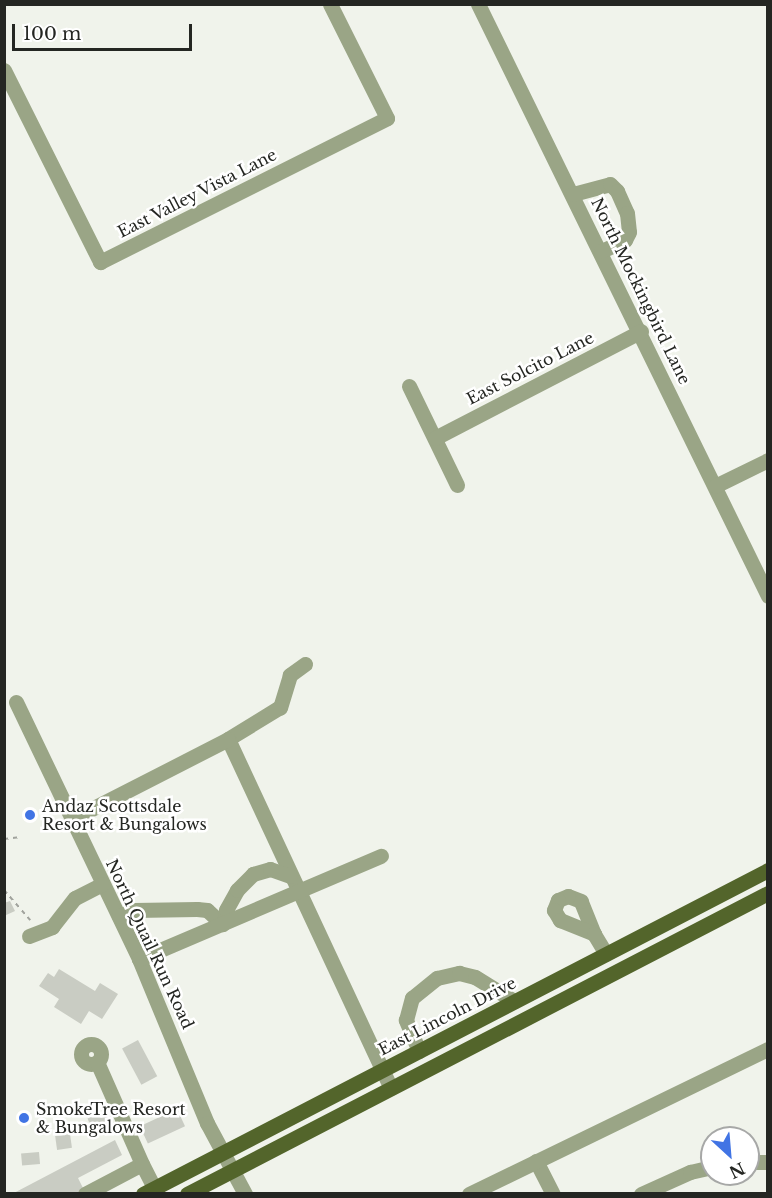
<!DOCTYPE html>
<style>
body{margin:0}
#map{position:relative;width:772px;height:1198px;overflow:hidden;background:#f0f3eb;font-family:"Libre Baskerville",serif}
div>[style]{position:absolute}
.building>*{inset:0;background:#c9ccc3;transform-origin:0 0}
.path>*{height:2px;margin-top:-1px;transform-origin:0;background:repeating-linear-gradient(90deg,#a1a39d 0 4.5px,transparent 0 9px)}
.minor>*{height:15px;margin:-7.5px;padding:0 7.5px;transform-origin:7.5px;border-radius:7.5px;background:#9aa586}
.minor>.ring{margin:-7.5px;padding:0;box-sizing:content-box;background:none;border:15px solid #9aa586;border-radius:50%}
.major>*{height:15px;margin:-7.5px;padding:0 7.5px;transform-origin:7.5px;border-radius:7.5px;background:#53652b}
.dots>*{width:16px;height:16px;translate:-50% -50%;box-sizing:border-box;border:3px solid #fff;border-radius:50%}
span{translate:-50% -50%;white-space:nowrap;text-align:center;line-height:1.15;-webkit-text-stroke:5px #fff;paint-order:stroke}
.street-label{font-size:16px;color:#242622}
.poi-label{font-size:16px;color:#242622}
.left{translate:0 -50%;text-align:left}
.frame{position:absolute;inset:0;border:6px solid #242622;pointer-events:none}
.north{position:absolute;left:700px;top:1126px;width:60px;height:60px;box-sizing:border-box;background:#fff;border:2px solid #a7a8a7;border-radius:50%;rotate:154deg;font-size:16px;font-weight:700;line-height:24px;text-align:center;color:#242622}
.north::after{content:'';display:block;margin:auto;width:21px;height:27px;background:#4174e4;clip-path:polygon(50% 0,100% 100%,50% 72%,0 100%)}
.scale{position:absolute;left:12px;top:24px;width:180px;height:27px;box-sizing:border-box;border:3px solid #242622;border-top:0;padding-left:8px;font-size:18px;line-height:21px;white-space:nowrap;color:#242622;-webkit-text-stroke:4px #fff;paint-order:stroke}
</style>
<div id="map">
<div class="building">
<i style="clip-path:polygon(10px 901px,15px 911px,4px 916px,4px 903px)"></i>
<i style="clip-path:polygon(59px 969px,95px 991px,100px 983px,118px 994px,102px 1019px,89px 1011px,81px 1024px,54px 1007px,59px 999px,39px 986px,48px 973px,54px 977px)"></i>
<i style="left:138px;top:1040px;width:41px;height:18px;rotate:62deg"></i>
<i style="left:177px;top:1109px;width:19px;height:41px;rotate:65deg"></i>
<i style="left:105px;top:1111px;width:13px;height:19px;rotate:67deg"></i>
<i style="left:70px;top:1134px;width:14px;height:15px;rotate:82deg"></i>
<i style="clip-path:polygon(115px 1140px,122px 1155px,78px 1178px,84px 1190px,76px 1194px,12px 1194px)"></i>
<i style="left:39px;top:1152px;width:12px;height:18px;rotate:85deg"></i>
</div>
<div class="path">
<i style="left:4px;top:839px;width:17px;rotate:-7deg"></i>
<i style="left:4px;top:890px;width:40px;rotate:49deg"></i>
</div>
<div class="minor">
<i style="left:478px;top:4px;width:659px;rotate:63.9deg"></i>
<i style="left:4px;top:70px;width:215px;rotate:63.4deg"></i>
<i style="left:100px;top:262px;width:321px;rotate:-26.6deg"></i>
<i style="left:387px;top:118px;width:127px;rotate:-116.6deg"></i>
<i style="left:573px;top:194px;width:38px;rotate:-15deg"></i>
<i style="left:610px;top:184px;width:10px;rotate:45deg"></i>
<i style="left:617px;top:191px;width:24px;rotate:66deg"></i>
<i style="left:627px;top:213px;width:19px;rotate:84deg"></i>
<i style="left:629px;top:232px;width:9px;rotate:117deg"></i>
<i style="left:625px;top:240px;width:26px;rotate:155deg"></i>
<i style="left:409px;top:386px;width:110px;rotate:64.1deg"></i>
<i style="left:435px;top:438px;width:232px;rotate:-27.4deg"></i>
<i style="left:715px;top:486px;width:59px;rotate:-26.1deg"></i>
<i style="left:305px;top:664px;width:19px;rotate:144deg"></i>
<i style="left:290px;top:675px;width:34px;rotate:107deg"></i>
<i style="left:280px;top:707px;width:61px;rotate:148.4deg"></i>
<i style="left:228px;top:739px;width:385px;rotate:65deg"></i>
<i style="left:16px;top:702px;width:285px;rotate:64.4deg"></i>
<i style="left:139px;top:959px;width:178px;rotate:67.5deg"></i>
<i style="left:207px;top:1123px;width:81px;rotate:61.8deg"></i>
<i style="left:72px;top:819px;width:175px;rotate:-27.1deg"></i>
<i style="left:119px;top:916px;width:16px;rotate:-22deg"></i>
<i style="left:134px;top:910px;width:63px;rotate:-0.9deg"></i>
<i style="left:197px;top:909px;width:10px;rotate:6deg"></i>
<i style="left:207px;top:910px;width:21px;rotate:43deg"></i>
<i style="left:225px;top:922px;width:12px;rotate:-85deg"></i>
<i style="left:226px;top:910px;width:23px;rotate:-61deg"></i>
<i style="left:237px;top:890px;width:23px;rotate:-45deg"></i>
<i style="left:253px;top:874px;width:18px;rotate:-16deg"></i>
<i style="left:270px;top:869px;width:21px;rotate:19deg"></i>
<i style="left:594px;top:934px;width:35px;rotate:-112deg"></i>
<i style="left:581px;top:901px;width:14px;rotate:-159deg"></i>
<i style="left:568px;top:896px;width:11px;rotate:158deg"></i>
<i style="left:558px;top:900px;width:11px;rotate:112deg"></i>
<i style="left:554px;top:910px;width:12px;rotate:59deg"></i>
<i style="left:560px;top:920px;width:37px;rotate:22deg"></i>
<i style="left:594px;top:934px;width:23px;rotate:59deg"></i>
<i style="left:29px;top:936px;width:25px;rotate:-21deg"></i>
<i style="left:52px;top:927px;width:37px;rotate:-52deg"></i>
<i style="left:75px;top:898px;width:31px;rotate:-27deg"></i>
<i style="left:139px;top:959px;width:263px;rotate:-23.1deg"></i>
<i class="ring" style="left:81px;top:1044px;width:5px;height:5px"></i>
<i style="left:419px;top:1051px;width:34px;rotate:-113deg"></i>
<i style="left:406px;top:1020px;width:23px;rotate:-75deg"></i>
<i style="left:412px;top:998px;width:32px;rotate:-39deg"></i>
<i style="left:437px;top:978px;width:23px;rotate:-13deg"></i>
<i style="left:459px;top:973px;width:16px;rotate:14deg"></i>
<i style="left:475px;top:977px;width:46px;rotate:31.6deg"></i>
<i style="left:97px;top:1062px;width:111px;rotate:66.2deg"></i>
<i style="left:536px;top:1161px;width:37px;rotate:63deg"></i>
<i style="left:748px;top:1162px;width:20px"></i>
<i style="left:85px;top:1194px;width:64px;rotate:-27.8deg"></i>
<i style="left:142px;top:1164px;width:34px;rotate:63deg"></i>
<i style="left:469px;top:1194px;width:332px;rotate:-25.9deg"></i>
<i style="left:641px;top:1194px;width:54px;rotate:-24.2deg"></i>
<i style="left:690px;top:1172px;width:23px;rotate:-13deg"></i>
</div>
<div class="major">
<i style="left:143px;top:1194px;width:704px;rotate:-27.4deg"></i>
<i style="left:187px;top:1194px;width:654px;rotate:-27.39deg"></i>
</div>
<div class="dots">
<i style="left:30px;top:815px;background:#4174e4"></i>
<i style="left:24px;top:1118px;background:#4174e4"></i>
</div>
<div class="street-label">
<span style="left:197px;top:193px;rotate:-27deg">East Valley Vista Lane</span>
<span style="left:641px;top:291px;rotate:64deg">North Mockingbird Lane</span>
<span style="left:530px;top:368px;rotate:-27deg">East Solcito Lane</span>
<span style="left:150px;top:944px;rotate:65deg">North Quail Run Road</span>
<span style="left:447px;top:1016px;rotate:-27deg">East Lincoln Drive</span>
</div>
<div class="poi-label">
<span class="left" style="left:42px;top:815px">Andaz Scottsdale<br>Resort &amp; Bungalows</span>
<span class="left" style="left:36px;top:1118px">SmokeTree Resort<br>&amp; Bungalows</span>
</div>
<div class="frame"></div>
<div class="north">N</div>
<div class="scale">100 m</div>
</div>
